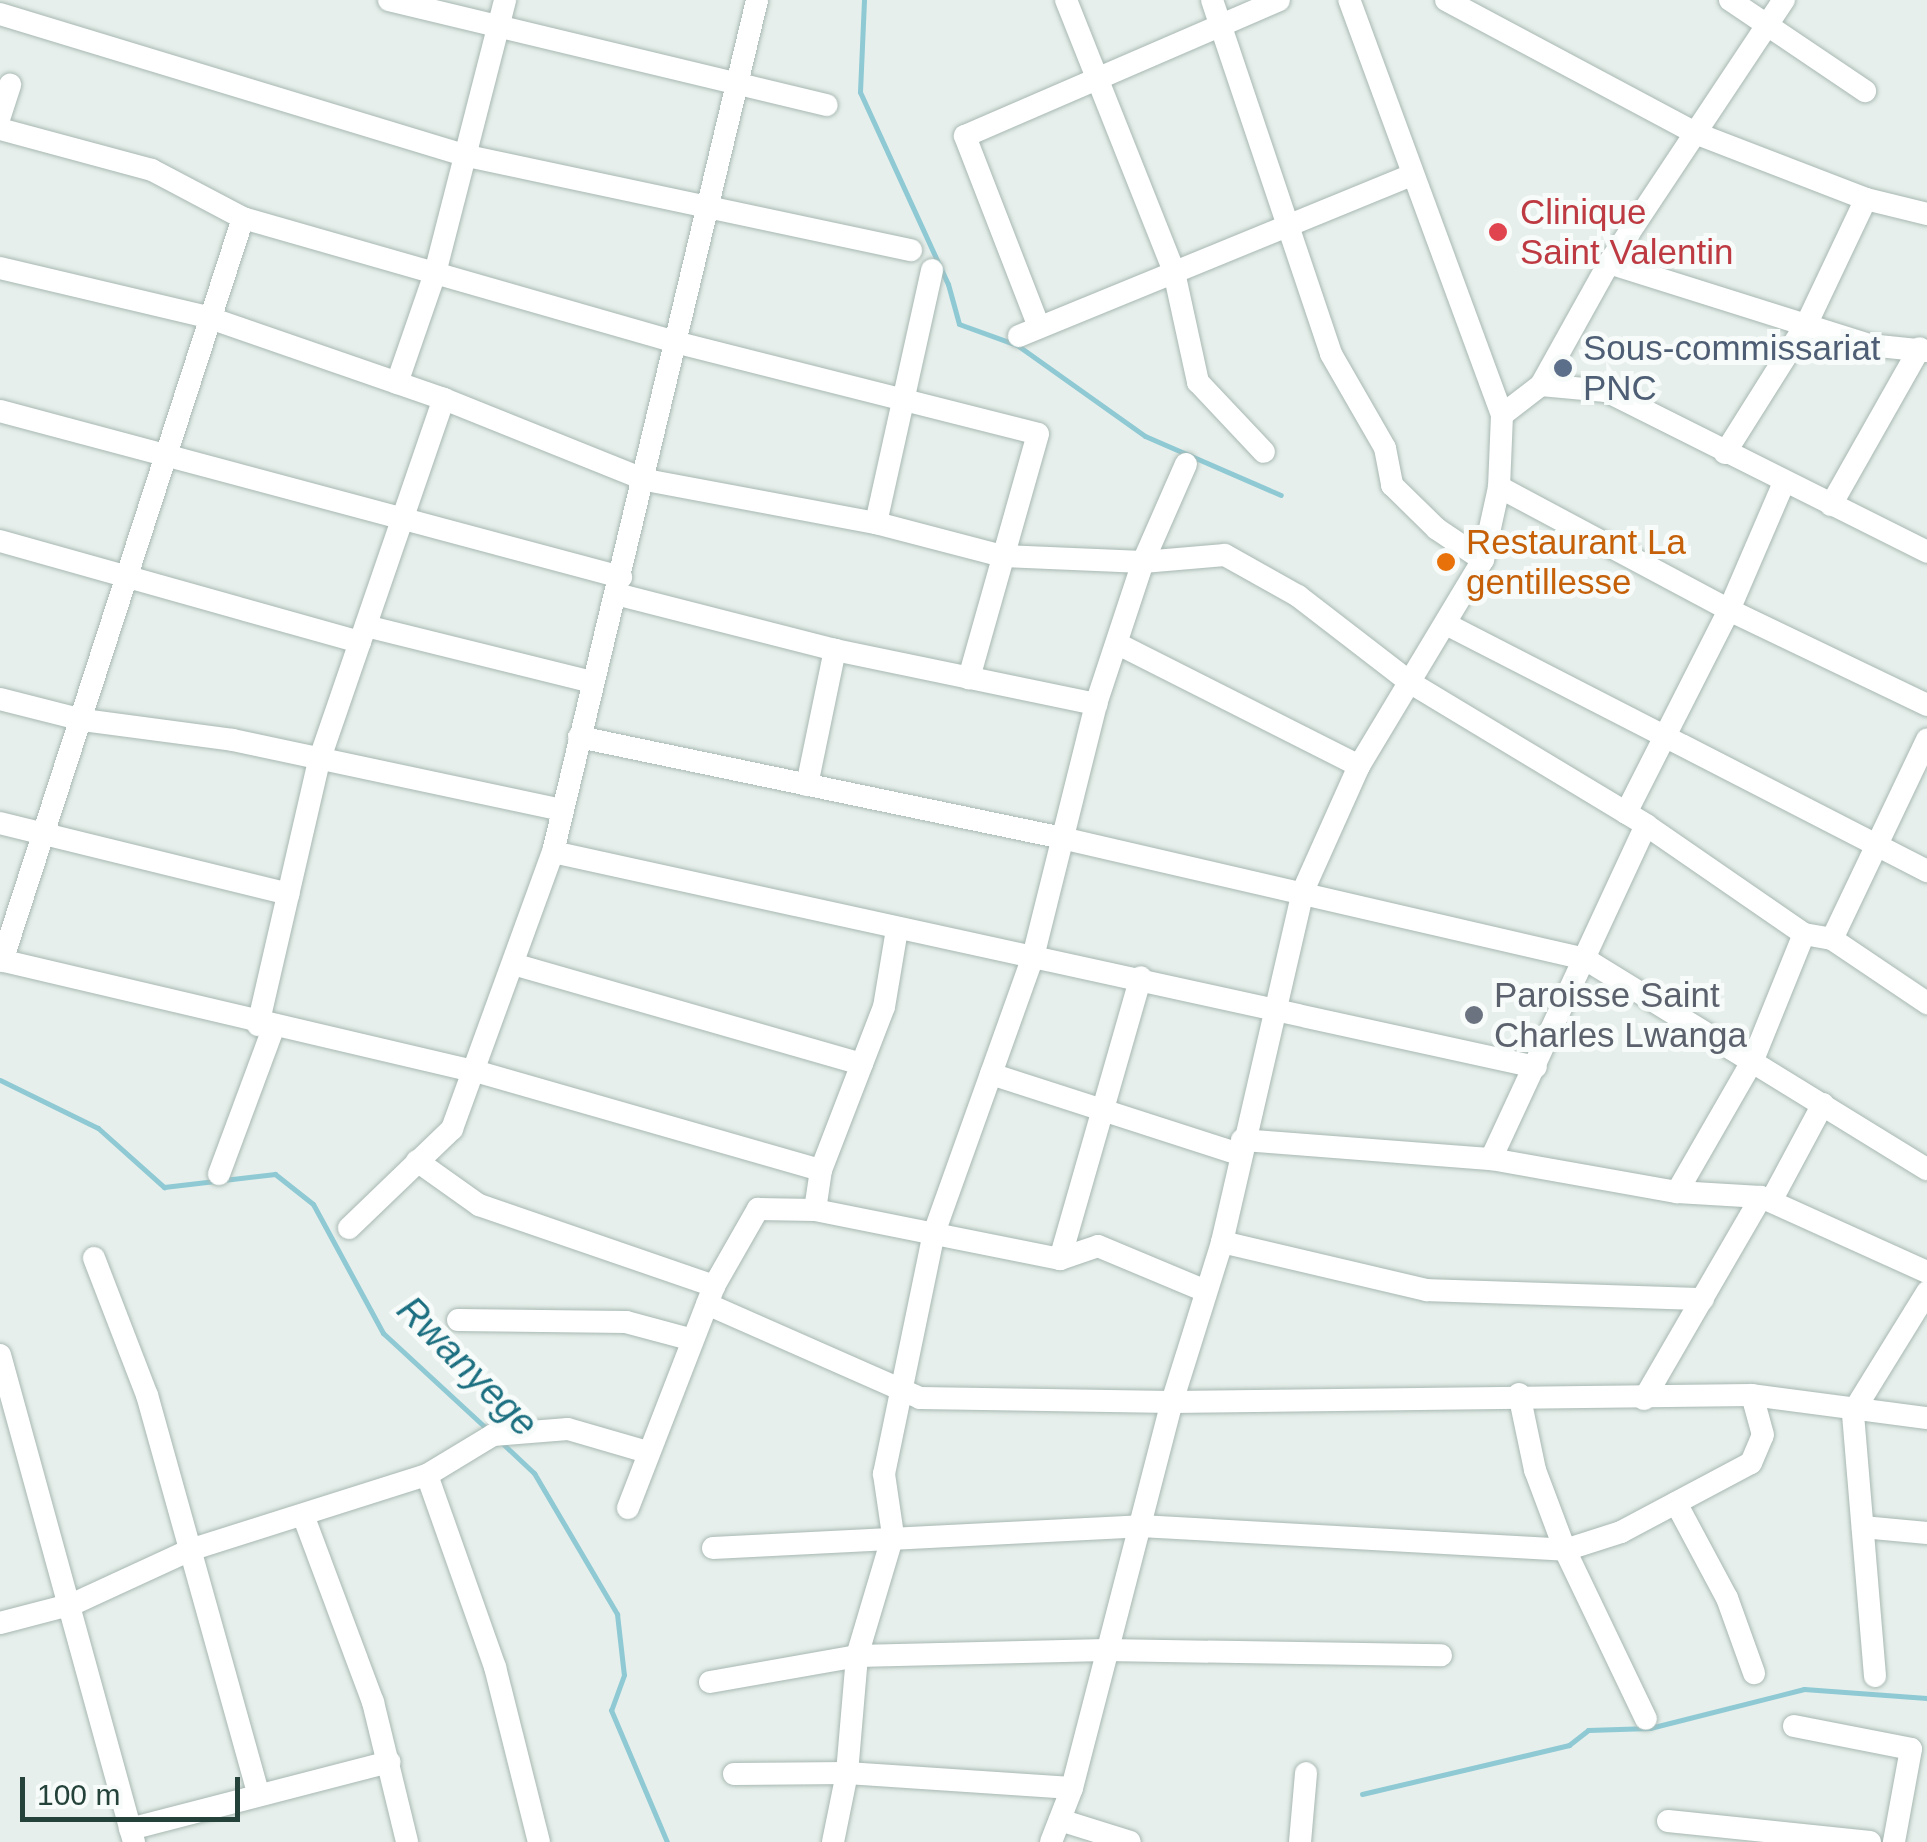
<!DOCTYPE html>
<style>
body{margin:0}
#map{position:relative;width:1927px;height:1842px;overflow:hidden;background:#e6efeb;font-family:Helvetica,sans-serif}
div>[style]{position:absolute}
.stream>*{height:5px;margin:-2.5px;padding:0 2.5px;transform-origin:2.5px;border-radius:2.5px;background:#8ec9d4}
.roads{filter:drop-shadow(0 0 2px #a8b8b2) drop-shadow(0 0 2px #a8b8b2)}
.minor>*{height:22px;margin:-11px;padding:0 11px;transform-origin:11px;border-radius:11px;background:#fff}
.dots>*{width:28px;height:28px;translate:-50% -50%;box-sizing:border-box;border:5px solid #f7fbf9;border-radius:50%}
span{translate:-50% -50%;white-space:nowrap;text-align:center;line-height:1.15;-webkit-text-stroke:10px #f7fbf9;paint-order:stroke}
.health-label{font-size:35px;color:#be3a42}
.left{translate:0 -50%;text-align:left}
.service-label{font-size:35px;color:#4e5e75}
.food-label{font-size:35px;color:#c56008}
.worship-label{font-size:35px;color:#5b616d}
.water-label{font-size:38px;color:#1c6f80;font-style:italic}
.scale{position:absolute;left:20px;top:1777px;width:220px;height:45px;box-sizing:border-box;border:5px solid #24423a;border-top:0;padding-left:12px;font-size:30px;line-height:35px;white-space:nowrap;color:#24423a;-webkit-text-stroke:8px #f7fbf9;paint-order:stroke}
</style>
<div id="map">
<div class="stream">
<i style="left:864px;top:0;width:92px;rotate:92.5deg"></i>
<i style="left:860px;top:92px;width:211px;rotate:65.4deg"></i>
<i style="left:948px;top:284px;width:41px;rotate:74.6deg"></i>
<i style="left:959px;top:324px;width:62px;rotate:19.9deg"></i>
<i style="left:1017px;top:345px;width:157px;rotate:35.4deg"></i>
<i style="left:1145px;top:436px;width:148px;rotate:23.5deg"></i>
<i style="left:0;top:1080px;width:109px;rotate:26.1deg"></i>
<i style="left:98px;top:1128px;width:89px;rotate:41.8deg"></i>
<i style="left:164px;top:1187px;width:112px;rotate:-6.7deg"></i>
<i style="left:275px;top:1174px;width:48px;rotate:38.3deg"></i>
<i style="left:313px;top:1204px;width:147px;rotate:61.5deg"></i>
<i style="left:383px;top:1333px;width:143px;rotate:42.7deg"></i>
<i style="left:500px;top:1441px;width:47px;rotate:43.3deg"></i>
<i style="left:534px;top:1473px;width:164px;rotate:59.5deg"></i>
<i style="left:617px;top:1614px;width:61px;rotate:83.5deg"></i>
<i style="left:624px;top:1675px;width:37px;rotate:110deg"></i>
<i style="left:611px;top:1710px;width:143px;rotate:67deg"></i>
<i style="left:1362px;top:1794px;width:213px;rotate:-13.3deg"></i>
<i style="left:1569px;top:1745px;width:24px;rotate:-38deg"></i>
<i style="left:1588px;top:1730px;width:62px;rotate:-1.8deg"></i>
<i style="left:1650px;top:1728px;width:159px;rotate:-14.2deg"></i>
<i style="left:1804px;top:1689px;width:123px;rotate:4.2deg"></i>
</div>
<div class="roads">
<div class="minor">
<i style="left:389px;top:0;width:450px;rotate:13.5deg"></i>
<i style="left:1066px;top:0;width:293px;rotate:68.3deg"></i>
<i style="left:1174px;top:272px;width:113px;rotate:77.7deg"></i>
<i style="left:1198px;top:382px;width:96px;rotate:46.7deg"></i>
<i style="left:1212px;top:0;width:373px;rotate:71.4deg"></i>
<i style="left:1331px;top:354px;width:108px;rotate:60.1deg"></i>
<i style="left:1385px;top:448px;width:38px;rotate:79deg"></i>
<i style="left:1392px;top:485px;width:63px;rotate:44.4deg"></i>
<i style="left:1437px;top:529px;width:55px;rotate:34deg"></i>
<i style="left:1446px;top:0;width:282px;rotate:28.1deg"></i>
<i style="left:1695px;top:133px;width:183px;rotate:21.1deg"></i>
<i style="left:1866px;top:199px;width:63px;rotate:13.8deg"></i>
<i style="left:1730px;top:0;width:163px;rotate:34deg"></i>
<i style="left:0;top:14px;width:484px;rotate:16.9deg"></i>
<i style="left:463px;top:155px;width:458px;rotate:12deg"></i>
<i style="left:0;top:116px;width:33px;rotate:-72deg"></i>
<i style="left:0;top:129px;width:157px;rotate:15.1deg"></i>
<i style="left:152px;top:170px;width:103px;rotate:27.8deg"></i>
<i style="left:243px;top:218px;width:449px;rotate:16deg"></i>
<i style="left:675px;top:342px;width:374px;rotate:14.2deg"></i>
<i style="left:1038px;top:434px;width:254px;rotate:105.8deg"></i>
<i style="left:1609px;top:263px;width:273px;rotate:17.5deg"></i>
<i style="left:1869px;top:345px;width:58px;rotate:5.9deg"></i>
<i style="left:0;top:268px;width:213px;rotate:13.3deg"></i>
<i style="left:207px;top:317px;width:251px;rotate:19.1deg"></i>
<i style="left:444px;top:399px;width:218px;rotate:21.9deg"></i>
<i style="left:646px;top:480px;width:234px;rotate:10.6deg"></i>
<i style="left:876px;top:523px;width:131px;rotate:14.6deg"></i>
<i style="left:1003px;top:556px;width:140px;rotate:2.5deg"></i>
<i style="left:1143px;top:562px;width:82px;rotate:-4.9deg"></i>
<i style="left:1225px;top:555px;width:84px;rotate:29.3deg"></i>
<i style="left:1298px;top:596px;width:143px;rotate:37.6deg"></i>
<i style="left:1411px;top:683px;width:275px;rotate:31.1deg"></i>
<i style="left:1646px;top:825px;width:192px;rotate:34.6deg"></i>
<i style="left:1804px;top:934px;width:28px;rotate:10deg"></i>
<i style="left:1832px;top:939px;width:115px;rotate:34deg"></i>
<i style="left:1039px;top:327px;width:205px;rotate:-111.2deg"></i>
<i style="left:965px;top:136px;width:342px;rotate:-23.4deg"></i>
<i style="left:1019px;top:336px;width:425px;rotate:-22.3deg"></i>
<i style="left:397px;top:383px;width:116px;rotate:-70.9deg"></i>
<i style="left:435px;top:273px;width:282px;rotate:-75.6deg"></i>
<i style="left:1541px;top:385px;width:65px;rotate:5.3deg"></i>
<i style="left:1606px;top:391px;width:359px;rotate:26.6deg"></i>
<i style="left:0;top:411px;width:643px;rotate:14.97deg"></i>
<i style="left:1502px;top:415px;width:49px;rotate:-37.6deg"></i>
<i style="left:1541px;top:385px;width:140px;rotate:-60.9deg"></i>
<i style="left:1609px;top:263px;width:316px;rotate:-56.4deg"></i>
<i style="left:1725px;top:453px;width:154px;rotate:-57.8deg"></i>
<i style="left:1807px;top:323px;width:137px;rotate:-64.6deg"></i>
<i style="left:1499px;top:487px;width:261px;rotate:28.1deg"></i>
<i style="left:1729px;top:610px;width:220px;rotate:25.6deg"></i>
<i style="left:1831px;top:505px;width:180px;rotate:-60.5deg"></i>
<i style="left:876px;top:523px;width:259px;rotate:-77.5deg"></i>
<i style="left:0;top:541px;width:374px;rotate:15.7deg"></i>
<i style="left:616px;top:594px;width:226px;rotate:14.3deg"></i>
<i style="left:835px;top:650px;width:267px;rotate:11.7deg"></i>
<i style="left:1446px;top:624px;width:541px;rotate:27.18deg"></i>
<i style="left:366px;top:626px;width:234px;rotate:13.9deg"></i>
<i style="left:1118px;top:644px;width:270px;rotate:26.8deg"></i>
<i style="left:0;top:699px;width:86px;rotate:14.2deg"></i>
<i style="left:83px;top:720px;width:151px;rotate:7.6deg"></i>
<i style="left:233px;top:740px;width:335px;rotate:12deg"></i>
<i style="left:579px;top:737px;width:498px;rotate:11.8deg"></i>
<i style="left:1066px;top:839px;width:533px;rotate:13.02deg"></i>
<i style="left:1585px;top:959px;width:401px;rotate:31.6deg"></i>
<i style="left:807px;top:785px;width:138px;rotate:-78.3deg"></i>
<i style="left:1626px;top:813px;width:228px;rotate:-63.1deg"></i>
<i style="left:1729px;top:610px;width:139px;rotate:-66.7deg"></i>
<i style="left:0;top:823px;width:297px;rotate:13.8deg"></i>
<i style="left:553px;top:852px;width:1006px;rotate:12.34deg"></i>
<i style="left:1832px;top:939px;width:221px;rotate:-64.5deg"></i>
<i style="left:0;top:960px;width:488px;rotate:13.2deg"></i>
<i style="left:475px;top:1071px;width:360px;rotate:16deg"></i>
<i style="left:2px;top:961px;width:781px;rotate:-72.03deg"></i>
<i style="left:513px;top:964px;width:363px;rotate:16deg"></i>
<i style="left:258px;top:1025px;width:271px;rotate:-77deg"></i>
<i style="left:319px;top:761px;width:383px;rotate:-71deg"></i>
<i style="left:991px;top:1074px;width:260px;rotate:17.9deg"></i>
<i style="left:1242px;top:1140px;width:250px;rotate:4.4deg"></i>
<i style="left:1491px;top:1159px;width:189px;rotate:10.1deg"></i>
<i style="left:1677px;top:1192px;width:84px;rotate:3.4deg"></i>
<i style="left:1761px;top:1197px;width:182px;rotate:24.3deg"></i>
<i style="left:1491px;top:1159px;width:368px;rotate:-65.1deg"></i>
<i style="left:417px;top:1161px;width:76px;rotate:35.4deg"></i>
<i style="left:479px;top:1205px;width:249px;rotate:19deg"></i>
<i style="left:219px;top:1174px;width:155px;rotate:-69.6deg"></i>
<i style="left:1677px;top:1192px;width:152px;rotate:-60.1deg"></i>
<i style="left:1753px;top:1060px;width:136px;rotate:-68deg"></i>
<i style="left:1771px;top:1201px;width:110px;rotate:-61.8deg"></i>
<i style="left:815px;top:1210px;width:250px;rotate:11.3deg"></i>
<i style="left:1060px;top:1259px;width:40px;rotate:-18.9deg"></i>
<i style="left:1098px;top:1246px;width:114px;rotate:22.7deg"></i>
<i style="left:349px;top:1228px;width:143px;rotate:-43.9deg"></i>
<i style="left:452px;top:1129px;width:295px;rotate:-70deg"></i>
<i style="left:553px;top:852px;width:876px;rotate:-76.53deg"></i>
<i style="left:1222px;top:1242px;width:211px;rotate:13.2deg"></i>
<i style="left:1427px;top:1290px;width:276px;rotate:1.9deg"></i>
<i style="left:94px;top:1258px;width:147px;rotate:68.9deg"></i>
<i style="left:147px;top:1395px;width:415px;rotate:74.4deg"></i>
<i style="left:1060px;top:1259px;width:293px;rotate:-74deg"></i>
<i style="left:707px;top:1304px;width:233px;rotate:23.8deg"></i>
<i style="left:920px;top:1398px;width:252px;rotate:0.9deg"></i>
<i style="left:1172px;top:1402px;width:580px;rotate:-0.69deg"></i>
<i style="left:1752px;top:1395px;width:177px;rotate:7.5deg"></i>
<i style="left:458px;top:1320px;width:168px;rotate:0.7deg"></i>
<i style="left:626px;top:1322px;width:69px;rotate:15deg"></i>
<i style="left:0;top:1355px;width:505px;rotate:74.62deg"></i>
<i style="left:1519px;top:1394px;width:78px;rotate:78.1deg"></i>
<i style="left:1535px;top:1470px;width:85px;rotate:69.4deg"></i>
<i style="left:1565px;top:1550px;width:187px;rotate:64.4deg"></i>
<i style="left:1644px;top:1399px;width:233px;rotate:-59.9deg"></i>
<i style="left:427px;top:1475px;width:204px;rotate:70.5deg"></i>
<i style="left:495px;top:1667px;width:180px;rotate:75.9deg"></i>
<i style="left:1676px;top:1503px;width:108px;rotate:61.8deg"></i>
<i style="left:1727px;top:1598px;width:80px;rotate:70.2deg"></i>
<i style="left:628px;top:1508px;width:238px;rotate:-68.8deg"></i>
<i style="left:714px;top:1286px;width:89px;rotate:-60.3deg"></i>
<i style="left:758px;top:1209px;width:57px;rotate:1deg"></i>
<i style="left:815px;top:1210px;width:40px;rotate:-81.5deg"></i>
<i style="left:821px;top:1170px;width:175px;rotate:-68.9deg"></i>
<i style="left:884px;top:1007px;width:79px;rotate:-80.5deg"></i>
<i style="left:303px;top:1515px;width:200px;rotate:69.5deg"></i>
<i style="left:373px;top:1702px;width:144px;rotate:76.3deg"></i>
<i style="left:1863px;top:1527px;width:64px;rotate:5.4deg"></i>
<i style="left:713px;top:1548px;width:428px;rotate:-2.9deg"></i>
<i style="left:1140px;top:1526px;width:426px;rotate:3.2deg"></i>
<i style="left:1565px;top:1550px;width:59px;rotate:-17.8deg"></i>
<i style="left:1621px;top:1532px;width:147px;rotate:-28deg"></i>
<i style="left:1751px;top:1463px;width:30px;rotate:-67deg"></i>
<i style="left:1763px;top:1435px;width:41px;rotate:-105.4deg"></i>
<i style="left:0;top:1623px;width:75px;rotate:-14.6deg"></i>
<i style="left:73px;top:1604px;width:129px;rotate:-24.8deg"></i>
<i style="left:190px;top:1550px;width:249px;rotate:-17.6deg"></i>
<i style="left:427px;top:1475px;width:77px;rotate:-31.2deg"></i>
<i style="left:493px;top:1435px;width:75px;rotate:-4.6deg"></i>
<i style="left:568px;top:1429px;width:82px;rotate:16.2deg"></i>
<i style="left:1875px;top:1676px;width:265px;rotate:-94.8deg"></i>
<i style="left:1853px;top:1412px;width:141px;rotate:-58.3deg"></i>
<i style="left:710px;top:1682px;width:149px;rotate:-10deg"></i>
<i style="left:857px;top:1656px;width:248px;rotate:-1.4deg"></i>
<i style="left:1105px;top:1650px;width:336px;rotate:0.9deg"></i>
<i style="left:1794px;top:1726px;width:119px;rotate:11.1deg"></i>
<i style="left:1911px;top:1749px;width:95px;rotate:100.4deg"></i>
<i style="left:734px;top:1774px;width:113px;rotate:-0.5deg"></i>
<i style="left:847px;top:1773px;width:225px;rotate:3.8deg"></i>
<i style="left:1060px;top:1820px;width:73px;rotate:17.4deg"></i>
<i style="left:1668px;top:1821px;width:203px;rotate:5.9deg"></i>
<i style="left:130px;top:1829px;width:268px;rotate:-14.5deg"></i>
<i style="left:833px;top:1842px;width:70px;rotate:-78.5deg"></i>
<i style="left:847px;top:1773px;width:117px;rotate:-85.1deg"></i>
<i style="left:857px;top:1656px;width:126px;rotate:-73.4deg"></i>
<i style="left:893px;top:1535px;width:62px;rotate:-98.4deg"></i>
<i style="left:884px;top:1474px;width:246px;rotate:-78.3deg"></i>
<i style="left:934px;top:1233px;width:293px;rotate:-70.3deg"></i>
<i style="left:1033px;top:957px;width:261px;rotate:-76deg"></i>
<i style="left:1096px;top:704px;width:150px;rotate:-71.7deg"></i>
<i style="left:1143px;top:562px;width:107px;rotate:-66.3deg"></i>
<i style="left:1051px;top:1842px;width:58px;rotate:-68.7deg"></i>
<i style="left:1072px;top:1788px;width:399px;rotate:-75.5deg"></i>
<i style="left:1172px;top:1402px;width:168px;rotate:-72.6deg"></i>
<i style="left:1222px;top:1242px;width:360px;rotate:-77deg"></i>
<i style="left:1303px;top:891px;width:137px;rotate:-65.9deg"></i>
<i style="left:1359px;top:766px;width:240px;rotate:-59deg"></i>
<i style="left:1483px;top:560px;width:75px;rotate:-77.6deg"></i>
<i style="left:1499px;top:487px;width:72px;rotate:-87.6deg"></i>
<i style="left:1502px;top:415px;width:442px;rotate:-110.2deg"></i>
<i style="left:1300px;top:1842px;width:69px;rotate:-85deg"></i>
</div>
</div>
<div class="dots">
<i style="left:1498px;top:232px;background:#e0444e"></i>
<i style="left:1563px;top:368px;background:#5c6f8a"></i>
<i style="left:1446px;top:562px;background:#e8710a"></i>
<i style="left:1474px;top:1015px;background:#6b7280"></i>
</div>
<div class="health-label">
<span class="left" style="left:1520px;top:232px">Clinique<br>Saint Valentin</span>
</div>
<div class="service-label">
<span class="left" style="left:1583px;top:368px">Sous-commissariat<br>PNC</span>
</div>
<div class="food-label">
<span class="left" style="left:1466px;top:562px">Restaurant La<br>gentillesse</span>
</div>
<div class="worship-label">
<span class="left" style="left:1494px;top:1015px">Paroisse Saint<br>Charles Lwanga</span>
</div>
<div class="water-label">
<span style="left:467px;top:1367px;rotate:45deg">Rwanyege</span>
</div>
<div class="scale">100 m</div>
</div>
